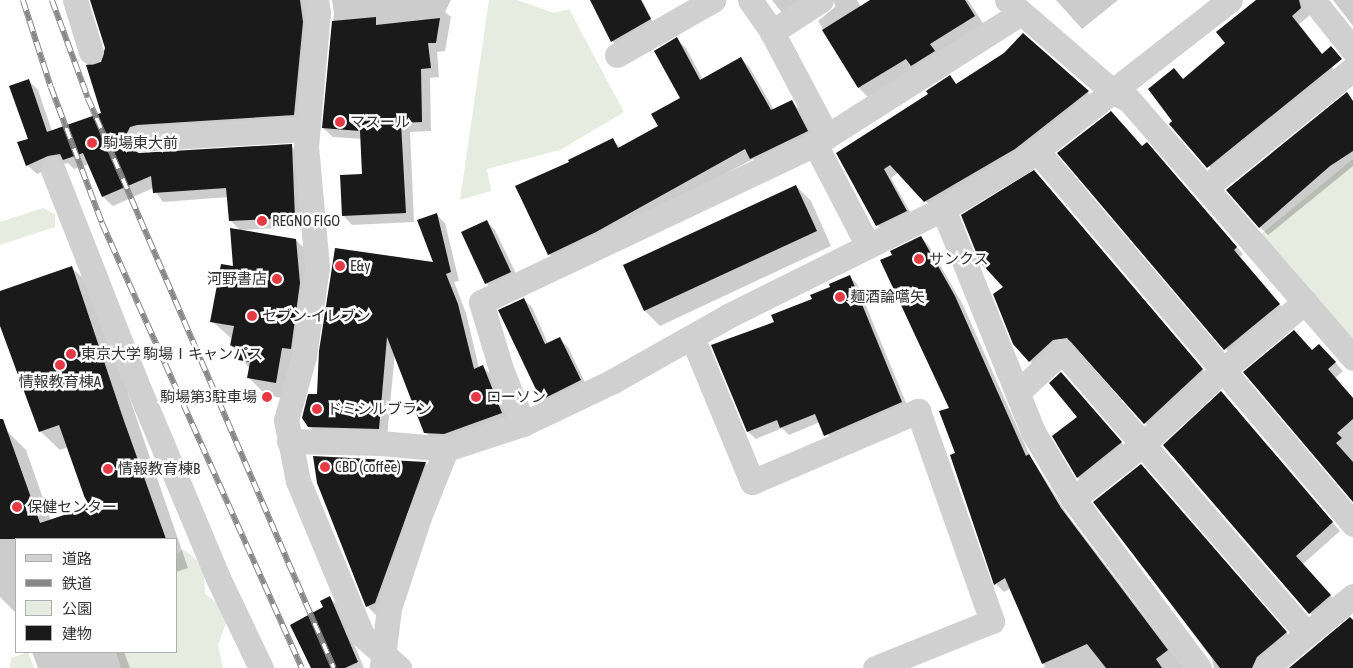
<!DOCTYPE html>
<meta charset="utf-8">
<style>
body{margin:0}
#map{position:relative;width:1353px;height:668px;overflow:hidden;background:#fff;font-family:"Asap Condensed","Noto Sans JP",sans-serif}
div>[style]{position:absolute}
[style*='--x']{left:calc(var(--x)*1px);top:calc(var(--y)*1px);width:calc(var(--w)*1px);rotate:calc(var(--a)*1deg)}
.green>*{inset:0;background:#e6ecdf}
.shadow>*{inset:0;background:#0003}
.building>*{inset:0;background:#1a1a1a}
.minor>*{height:25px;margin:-12.5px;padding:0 12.5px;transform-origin:12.5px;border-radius:12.5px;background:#d0d0d0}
.rail>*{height:5.5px;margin-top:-2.75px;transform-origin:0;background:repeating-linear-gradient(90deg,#fff 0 11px,#888 0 22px);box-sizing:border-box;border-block:1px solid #888}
.dots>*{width:14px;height:14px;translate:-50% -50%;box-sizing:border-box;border:2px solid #fff;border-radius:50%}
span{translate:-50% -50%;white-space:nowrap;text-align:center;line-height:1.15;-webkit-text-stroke:5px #fff;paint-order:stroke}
.poi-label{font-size:15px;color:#333}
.left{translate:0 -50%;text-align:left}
.right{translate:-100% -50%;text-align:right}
.legend{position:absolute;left:15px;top:538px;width:162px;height:115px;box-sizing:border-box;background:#fff;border:1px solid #adadad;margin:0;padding:6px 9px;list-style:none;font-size:15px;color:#333}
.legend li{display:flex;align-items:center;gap:10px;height:25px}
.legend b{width:25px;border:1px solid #adadad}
</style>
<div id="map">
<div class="green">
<i style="clip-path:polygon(489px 0,517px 0,554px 13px,569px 9px,624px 112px,560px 150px,487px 169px,491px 191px,460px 200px)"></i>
<i style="clip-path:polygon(1353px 159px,1353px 343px,1259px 236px)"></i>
<i style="clip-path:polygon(43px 208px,55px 214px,55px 227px,0 245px,0 222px)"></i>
<i style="clip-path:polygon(183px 549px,198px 561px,204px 575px,205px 594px,220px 605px,226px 623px,218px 645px,223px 668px,121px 668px,116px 652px,176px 652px,176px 555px)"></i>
<i style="clip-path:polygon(28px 652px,34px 668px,10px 668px,11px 658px)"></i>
</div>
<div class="shadow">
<i style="clip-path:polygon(91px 0,315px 0,303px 124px,133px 149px,139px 155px,291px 146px,301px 155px,303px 227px,240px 230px,230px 220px,228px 197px,163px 202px,153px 188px,113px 206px,103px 197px,89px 164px,74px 169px,68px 163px,58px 165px,37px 174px,27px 165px,28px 80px,38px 90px,52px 131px,102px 114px,102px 63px,106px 48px)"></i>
<i style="clip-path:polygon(332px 0,451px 0,445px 12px,451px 17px,445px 51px,437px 52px,439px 77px,430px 78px,431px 131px,410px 132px,414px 222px,352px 225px,343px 215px,363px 175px,362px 139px,333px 137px,323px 128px,334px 13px)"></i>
<i style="clip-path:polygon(590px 0,642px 0,660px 37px,627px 56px,612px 41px)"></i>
<i style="clip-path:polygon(772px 0,825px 0,790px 23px)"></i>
<i style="clip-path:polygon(834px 0,857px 0,861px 7px,873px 0,968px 0,986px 28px,871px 100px,859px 88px,818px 21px,835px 7px)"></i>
<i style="clip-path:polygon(1056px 0,1118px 0,1082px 29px)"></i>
<i style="clip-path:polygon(1258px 0,1309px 0,1309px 16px,1299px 24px,1339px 76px,1216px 175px,1174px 121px,1174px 69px,1184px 80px,1227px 43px)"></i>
<i style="clip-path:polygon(1333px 0,1353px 0,1353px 26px)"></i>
<i style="clip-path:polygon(1023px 34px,1096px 100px,933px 209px,898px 172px,891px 178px,914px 219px,885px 233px,877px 225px,837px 153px,930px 94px,950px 77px,957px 84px,1005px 54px)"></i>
<i style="clip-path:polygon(676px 39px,686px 48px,703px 80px,741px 58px,750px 68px,774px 110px,791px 101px,801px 111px,817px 141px,761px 167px,753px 159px,558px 263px,549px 254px,571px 163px,612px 139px,621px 148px,659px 126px,681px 98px)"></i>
<i style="clip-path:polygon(1353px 107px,1353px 166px,1268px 235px,1260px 227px)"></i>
<i style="clip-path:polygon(1143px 147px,1154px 151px,1243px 254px,1240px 257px,1286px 312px,1232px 356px,1059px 153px)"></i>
<i style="clip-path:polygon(1042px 180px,1210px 378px,1153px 431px,1075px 345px,1038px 370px,1014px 343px,1005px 287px)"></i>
<i style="clip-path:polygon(796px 186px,811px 201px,831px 246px,660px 326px,645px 311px,624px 266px)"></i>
<i style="clip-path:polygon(437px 215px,445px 223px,459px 281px,454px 282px,466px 313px,479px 368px,483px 367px,491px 375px,510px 422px,434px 441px,425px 432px,395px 352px,387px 437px,317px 435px,309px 426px,318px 395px,435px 264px)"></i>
<i style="clip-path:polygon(487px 222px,495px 230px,519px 280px,495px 291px,486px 283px)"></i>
<i style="clip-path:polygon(921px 237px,929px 246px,963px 305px,1030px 456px,1069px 517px,1184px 668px,1040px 668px,1045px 667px,1011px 588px,1004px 592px,996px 584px,951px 455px,957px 454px,950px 408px,894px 256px)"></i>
<i style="clip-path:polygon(296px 240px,314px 258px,293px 400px,266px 395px,248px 377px,250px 369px,232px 346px,233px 340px,212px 321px,234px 268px)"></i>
<i style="clip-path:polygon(71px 267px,91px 286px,188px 568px,176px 572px,176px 539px,16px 539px,15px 612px,0 597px,0 433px,7px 431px,26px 450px,51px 521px,89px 507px,68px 447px,60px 450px,40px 431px,0 323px,0 292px)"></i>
<i style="clip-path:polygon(850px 277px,857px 284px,909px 410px,833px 442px,820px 422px,789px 435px,782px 428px,756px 439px,748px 432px,713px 346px,776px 322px)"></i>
<i style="clip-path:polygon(523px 299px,532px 307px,548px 344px,559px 339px,568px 347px,588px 389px,550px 407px,542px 399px)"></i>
<i style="clip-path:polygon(1313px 352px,1328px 354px,1343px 371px,1335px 378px,1353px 398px,1353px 500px,1245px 372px)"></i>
<i style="clip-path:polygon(1068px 381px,1128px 450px,1085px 484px,1078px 477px,1079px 417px)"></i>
<i style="clip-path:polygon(1221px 393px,1340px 531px,1303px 564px,1338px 604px,1317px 621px,1310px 613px)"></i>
<i style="clip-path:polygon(425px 463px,434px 472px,377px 616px,367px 606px)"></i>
<i style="clip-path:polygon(1149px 474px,1294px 641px,1264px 668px,1214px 668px,1212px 659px,1095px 502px)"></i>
<i style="clip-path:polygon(330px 598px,338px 606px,364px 668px,313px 668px,325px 608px)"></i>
<i style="clip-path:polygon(32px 652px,124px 652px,130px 668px,38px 668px)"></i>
</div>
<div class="building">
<i style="clip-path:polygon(90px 0,300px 0,303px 22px,294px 115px,137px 125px,130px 127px,124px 139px,126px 147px,139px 153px,292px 144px,295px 218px,229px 221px,226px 188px,153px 193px,151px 176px,102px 197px,83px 153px,63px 160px,60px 154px,48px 156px,26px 166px,17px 142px,28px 139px,9px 86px,29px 79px,47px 132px,101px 113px,86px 65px,101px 62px,105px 48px)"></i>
<i style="clip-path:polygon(590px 0,641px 0,651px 19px,611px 42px)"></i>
<i style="clip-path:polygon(870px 0,965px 0,975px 16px,930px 44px,935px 51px,911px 66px,906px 59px,858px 88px,822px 30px)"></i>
<i style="clip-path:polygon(1256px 0,1299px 0,1301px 8px,1292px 16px,1322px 54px,1331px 46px,1342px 59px,1207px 168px,1169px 124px,1172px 121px,1148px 89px,1174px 68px,1183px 79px,1225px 43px,1216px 32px)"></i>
<i style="clip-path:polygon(376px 17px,376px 25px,440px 18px,436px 43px,428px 43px,431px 68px,421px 69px,422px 122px,401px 123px,406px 213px,342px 216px,340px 175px,362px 174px,360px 131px,322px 128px,332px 21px)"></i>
<i style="clip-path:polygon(1023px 33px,1089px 91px,1015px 149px,924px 202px,890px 165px,884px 169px,907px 211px,876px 226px,836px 153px,928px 94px,926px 91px,950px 75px,956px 84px,1004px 53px)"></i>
<i style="clip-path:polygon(677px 37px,700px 80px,741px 57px,771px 110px,792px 100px,808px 131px,750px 159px,745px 149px,596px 232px,548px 255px,515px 186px,569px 162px,568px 160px,613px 138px,618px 148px,658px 126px,651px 114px,680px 98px,654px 51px)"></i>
<i style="clip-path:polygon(1347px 92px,1353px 101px,1353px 151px,1330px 166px,1259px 228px,1226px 190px)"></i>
<i style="clip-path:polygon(1111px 111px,1142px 146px,1147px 142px,1237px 247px,1234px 250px,1280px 304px,1224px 350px,1057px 153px)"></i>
<i style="clip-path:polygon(1034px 170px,1203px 369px,1144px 424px,1067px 338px,1053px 340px,1029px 362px,1013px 344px,993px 294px,1003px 287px,980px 262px,961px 215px)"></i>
<i style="clip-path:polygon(796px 185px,817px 231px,644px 311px,623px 265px)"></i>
<i style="clip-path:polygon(437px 213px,451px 272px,446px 274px,458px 304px,474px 369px,483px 365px,502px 413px,444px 434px,424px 433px,387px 337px,379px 429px,308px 427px,302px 418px,308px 394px,317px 394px,319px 351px,335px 248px,433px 262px,417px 220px)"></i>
<i style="clip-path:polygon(487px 220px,511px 272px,485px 284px,461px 232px)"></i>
<i style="clip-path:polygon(230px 228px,296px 239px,300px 283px,291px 349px,282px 348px,276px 383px,247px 378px,250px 362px,238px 360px,241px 348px,230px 346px,234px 326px,210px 322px,221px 264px,233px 266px)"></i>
<i style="clip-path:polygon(921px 236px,955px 296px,1026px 456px,1029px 454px,1061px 508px,1168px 650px,1156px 659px,1162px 668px,1106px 668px,1087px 644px,1042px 664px,1005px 578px,994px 585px,950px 455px,955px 453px,939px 411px,949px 408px,880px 260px,892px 255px,890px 251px)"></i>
<i style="clip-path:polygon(72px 266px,123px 418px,166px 539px,0 539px,0 419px,3px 419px,40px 523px,88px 507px,59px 425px,39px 432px,0 326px,0 291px)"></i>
<i style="clip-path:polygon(850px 275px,902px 402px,824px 436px,815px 414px,780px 428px,777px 420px,747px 432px,711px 345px,774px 322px,771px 315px,812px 299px,810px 295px,830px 287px,829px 284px)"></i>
<i style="clip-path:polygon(524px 298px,545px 344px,560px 337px,581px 380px,541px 400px,498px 310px)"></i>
<i style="clip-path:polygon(1294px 330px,1312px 350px,1319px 344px,1336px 362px,1328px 369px,1353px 398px,1353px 419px,1337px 433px,1342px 438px,1336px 443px,1353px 462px,1353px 502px,1243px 372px)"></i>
<i style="clip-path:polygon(1061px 372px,1122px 442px,1077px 478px,1052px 436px,1077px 417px,1049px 383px)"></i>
<i style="clip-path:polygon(1221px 391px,1333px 522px,1296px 556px,1331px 595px,1309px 614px,1163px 445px)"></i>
<i style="clip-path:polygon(313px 456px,426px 462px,375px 603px,366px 607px,317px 483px)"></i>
<i style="clip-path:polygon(1141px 464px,1287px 632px,1257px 657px,1252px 668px,1220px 668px,1093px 502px)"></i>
<i style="clip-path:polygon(330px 596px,358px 662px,345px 668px,311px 668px,290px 625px,323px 607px,320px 601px)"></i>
<i style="clip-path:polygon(1350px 617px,1353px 620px,1353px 668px,1289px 668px)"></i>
</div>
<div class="minor">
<i style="--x:75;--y:0;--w:54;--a:72.9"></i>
<i style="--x:316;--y:0;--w:12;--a:81"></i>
<i style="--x:318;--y:12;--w:135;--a:95.1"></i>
<i style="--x:306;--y:146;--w:121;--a:84.8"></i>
<i style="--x:317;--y:267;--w:90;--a:98.3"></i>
<i style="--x:304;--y:356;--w:66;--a:105.7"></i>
<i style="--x:286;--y:420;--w:62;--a:78.9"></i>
<i style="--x:298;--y:481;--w:167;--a:67.4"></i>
<i style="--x:362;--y:635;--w:50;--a:41.7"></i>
<i style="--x:750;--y:0;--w:39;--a:55"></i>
<i style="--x:821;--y:0;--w:59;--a:146.9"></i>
<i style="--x:772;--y:32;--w:118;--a:62.1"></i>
<i style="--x:1007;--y:0;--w:139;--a:40.9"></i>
<i style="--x:1112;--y:91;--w:19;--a:28"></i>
<i style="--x:1129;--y:100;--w:342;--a:49"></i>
<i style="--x:1313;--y:0;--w:64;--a:51.3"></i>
<i style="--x:617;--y:55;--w:111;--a:-29.8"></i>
<i style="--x:138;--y:139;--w:169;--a:-3.4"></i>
<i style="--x:815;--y:144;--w:115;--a:62.5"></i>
<i style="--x:1037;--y:151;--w:489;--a:49.7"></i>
<i style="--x:53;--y:170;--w:222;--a:68.6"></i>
<i style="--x:134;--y:377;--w:218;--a:67.3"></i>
<i style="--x:218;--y:578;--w:100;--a:64.5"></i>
<i style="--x:1206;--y:187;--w:189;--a:-38.8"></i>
<i style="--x:943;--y:209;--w:240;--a:68"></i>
<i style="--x:1033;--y:432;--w:78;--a:59.2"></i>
<i style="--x:1073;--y:499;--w:211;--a:53.3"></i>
<i style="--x:692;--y:337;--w:157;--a:67.5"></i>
<i style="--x:752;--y:482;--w:181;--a:-23.2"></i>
<i style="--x:918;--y:411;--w:223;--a:70.6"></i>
<i style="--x:992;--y:621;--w:126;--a:158.1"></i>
<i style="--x:1018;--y:392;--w:60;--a:-43"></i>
<i style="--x:1062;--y:351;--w:374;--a:49.1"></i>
<i style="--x:523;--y:424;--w:59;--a:-111.8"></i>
<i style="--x:501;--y:369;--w:70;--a:-106.6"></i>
<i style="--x:481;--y:302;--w:369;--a:-25.3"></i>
<i style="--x:815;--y:144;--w:244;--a:-32.5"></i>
<i style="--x:289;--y:441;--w:92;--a:1.2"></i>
<i style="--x:381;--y:443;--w:65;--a:5.3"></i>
<i style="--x:446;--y:449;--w:81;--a:-18"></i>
<i style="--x:523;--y:424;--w:100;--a:-25.5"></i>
<i style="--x:613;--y:381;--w:134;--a:-29.4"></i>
<i style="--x:730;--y:315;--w:238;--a:-26.5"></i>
<i style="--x:943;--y:209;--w:93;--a:-31"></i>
<i style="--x:1023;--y:161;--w:262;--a:-37.9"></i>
<i style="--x:1073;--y:499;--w:89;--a:-38.2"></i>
<i style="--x:1143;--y:444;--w:109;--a:-42.8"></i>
<i style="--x:1223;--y:370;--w:107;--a:-39.7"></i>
<i style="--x:382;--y:666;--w:58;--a:-83.1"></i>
<i style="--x:389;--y:608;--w:96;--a:-71.8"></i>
<i style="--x:419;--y:517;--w:73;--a:-68.3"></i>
<i style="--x:1266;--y:668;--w:113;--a:-39.6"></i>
</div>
<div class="rail">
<i style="--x:23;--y:0;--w:91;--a:72.2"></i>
<i style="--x:51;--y:87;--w:145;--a:69.4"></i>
<i style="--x:102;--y:223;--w:488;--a:65.8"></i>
<i style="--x:52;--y:0;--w:104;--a:69.8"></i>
<i style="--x:88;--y:98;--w:621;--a:66.66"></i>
</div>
<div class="dots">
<i style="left:340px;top:122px;background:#e63946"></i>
<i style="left:92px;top:143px;background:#e63946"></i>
<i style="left:262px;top:221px;background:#e63946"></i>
<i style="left:919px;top:259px;background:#e63946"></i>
<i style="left:340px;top:266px;background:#e63946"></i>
<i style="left:277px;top:279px;background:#e63946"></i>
<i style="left:840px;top:297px;background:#e63946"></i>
<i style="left:252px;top:316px;background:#e63946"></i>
<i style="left:71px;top:354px;background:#e63946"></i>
<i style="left:60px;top:365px;background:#e63946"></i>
<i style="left:267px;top:397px;background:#e63946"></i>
<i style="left:476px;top:397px;background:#e63946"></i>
<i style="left:317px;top:409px;background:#e63946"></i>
<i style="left:325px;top:467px;background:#e63946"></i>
<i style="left:108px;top:469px;background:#e63946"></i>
<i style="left:17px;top:507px;background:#e63946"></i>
</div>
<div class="poi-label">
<span class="left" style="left:350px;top:122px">マスール</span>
<span class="left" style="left:103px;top:143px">駒場東大前</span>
<span class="left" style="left:272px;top:221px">REGNO FIGO</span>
<span class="left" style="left:929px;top:259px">サンクス</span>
<span class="left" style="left:350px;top:266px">E&amp;y</span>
<span class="right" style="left:267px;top:279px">河野書店</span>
<span class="left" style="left:850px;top:297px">麺酒論嚆矢</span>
<span class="left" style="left:262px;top:316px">セブン-イレブン</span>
<span class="left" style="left:81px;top:354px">東京大学 駒場Ⅰキャンパス</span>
<span style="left:60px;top:382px">情報教育棟A</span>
<span class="right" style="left:257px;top:397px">駒場第3駐車場</span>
<span class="left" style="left:486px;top:397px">ローソン</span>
<span class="left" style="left:327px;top:409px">ドミシルブラン</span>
<span class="left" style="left:335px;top:467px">CBD (coffee)</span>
<span class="left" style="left:118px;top:469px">情報教育棟B</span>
<span class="left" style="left:27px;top:507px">保健センター</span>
</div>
<ul class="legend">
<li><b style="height:6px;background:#d0d0d0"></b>道路</li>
<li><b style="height:6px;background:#888"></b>鉄道</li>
<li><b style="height:14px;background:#e6ecdf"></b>公園</li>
<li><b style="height:14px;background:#1a1a1a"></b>建物</li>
</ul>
</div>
